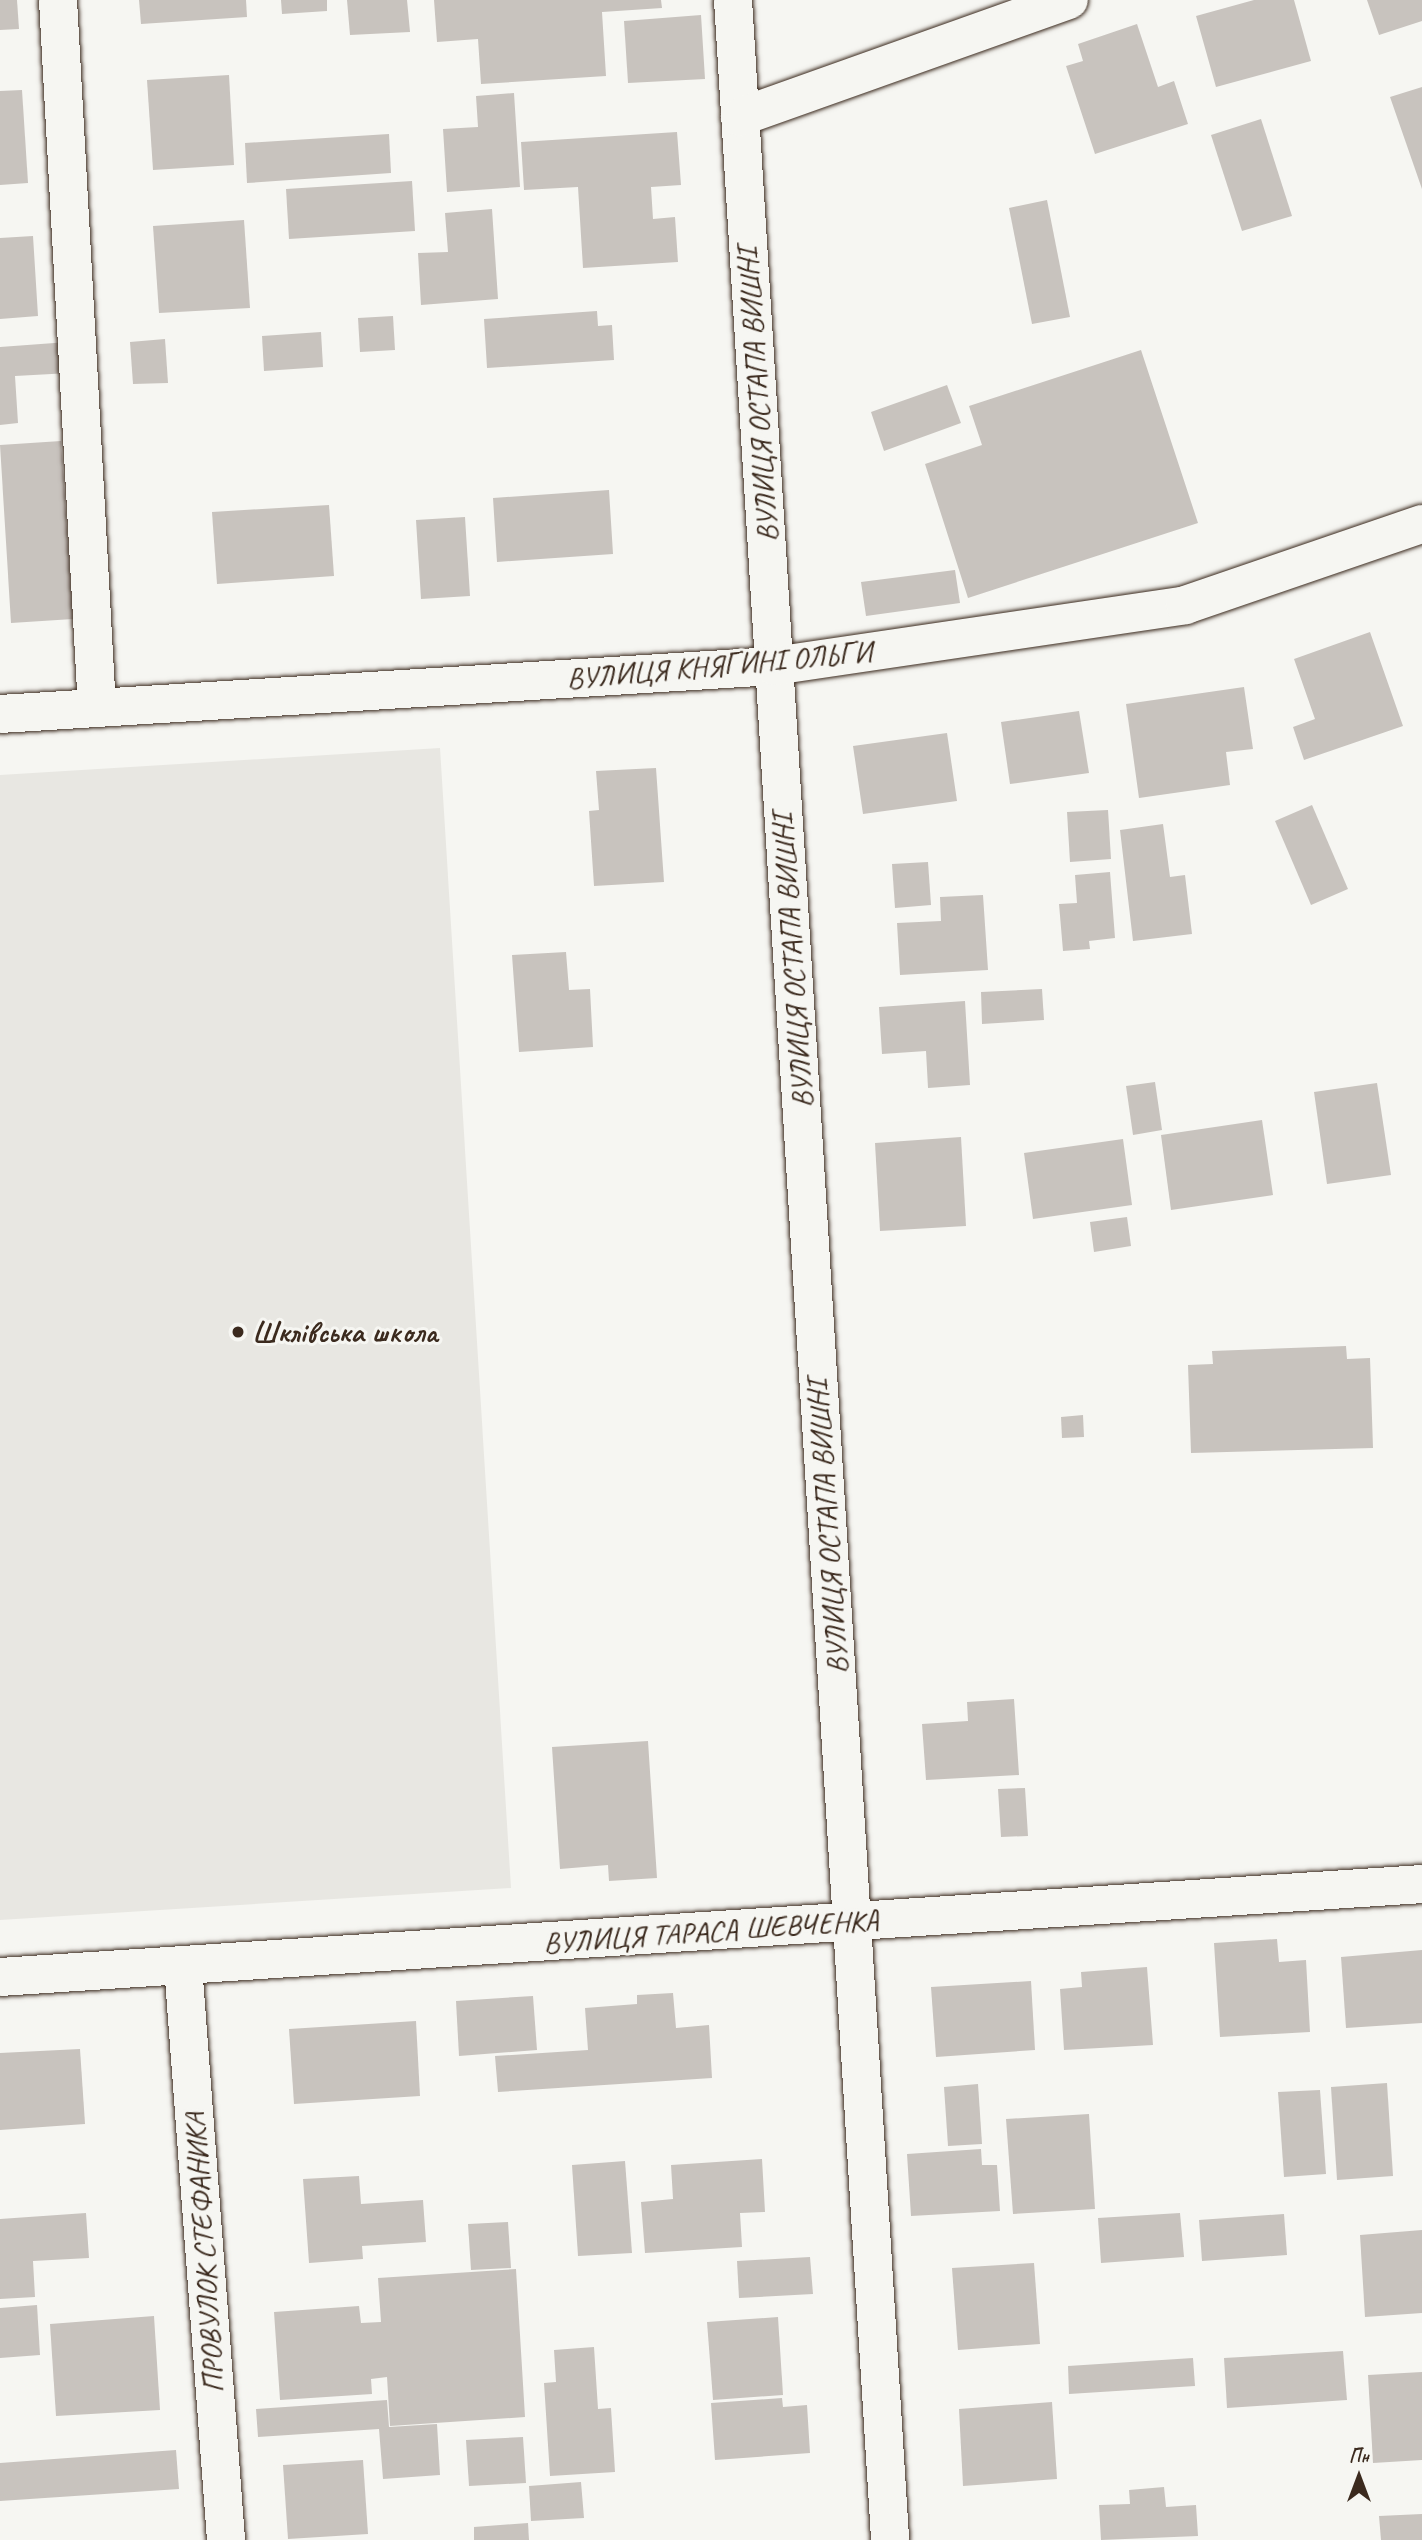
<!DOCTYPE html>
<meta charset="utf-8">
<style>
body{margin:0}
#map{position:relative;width:1422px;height:2540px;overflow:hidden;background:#f6f6f2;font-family:Caveat,sans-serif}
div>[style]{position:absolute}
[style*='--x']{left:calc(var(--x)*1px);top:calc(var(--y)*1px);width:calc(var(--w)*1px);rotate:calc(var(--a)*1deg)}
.built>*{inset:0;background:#e8e7e2}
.building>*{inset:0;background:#c8c3be}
.roads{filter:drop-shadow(0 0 2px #3b2a1e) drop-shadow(0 0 2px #3b2a1e)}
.street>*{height:38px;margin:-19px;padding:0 19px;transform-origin:19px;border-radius:19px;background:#f6f6f2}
.dots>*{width:19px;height:19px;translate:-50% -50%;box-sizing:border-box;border:4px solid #f6f6f2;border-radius:50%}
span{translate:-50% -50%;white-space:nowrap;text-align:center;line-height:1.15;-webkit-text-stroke:6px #f6f6f2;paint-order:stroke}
.street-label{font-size:30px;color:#3b2a1e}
.poi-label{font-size:30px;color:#3b2a1e;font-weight:700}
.left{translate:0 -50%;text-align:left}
.north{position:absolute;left:1324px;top:2442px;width:70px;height:70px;-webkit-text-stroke:5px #f6f6f2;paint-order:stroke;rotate:0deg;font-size:19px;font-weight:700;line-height:28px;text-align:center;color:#3b2a1e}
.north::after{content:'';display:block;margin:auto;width:24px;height:32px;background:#3b2a1e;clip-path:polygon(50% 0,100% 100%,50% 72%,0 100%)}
</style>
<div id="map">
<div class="built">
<i style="clip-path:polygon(440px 748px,511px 1888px,0 1920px,0 775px)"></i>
</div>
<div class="building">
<i style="clip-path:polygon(0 0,17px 0,19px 29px,0 30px)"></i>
<i style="clip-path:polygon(139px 0,246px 0,247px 17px,141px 24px)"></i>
<i style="clip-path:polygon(281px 0,327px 0,327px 11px,282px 14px)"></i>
<i style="clip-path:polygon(347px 0,407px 0,410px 32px,350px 35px)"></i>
<i style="clip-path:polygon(434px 0,661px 0,662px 8px,602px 12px,606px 76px,481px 84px,478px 39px,437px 42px)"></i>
<i style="clip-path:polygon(1254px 0,1294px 0,1311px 61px,1216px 87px,1196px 16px)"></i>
<i style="clip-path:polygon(1367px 0,1422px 0,1422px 21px,1379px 35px)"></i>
<i style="clip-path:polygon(701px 15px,705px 79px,628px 83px,624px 21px)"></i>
<i style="clip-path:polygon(1137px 24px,1158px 87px,1174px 81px,1188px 124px,1095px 154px,1066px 66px,1083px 61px,1078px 44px)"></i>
<i style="clip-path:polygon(229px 75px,234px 165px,153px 170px,147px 80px)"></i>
<i style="clip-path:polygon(1422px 87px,1422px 189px,1390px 97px)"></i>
<i style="clip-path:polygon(22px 90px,28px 183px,0 185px,0 91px)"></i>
<i style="clip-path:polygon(514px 93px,520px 187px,447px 192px,443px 129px,478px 127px,476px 96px)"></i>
<i style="clip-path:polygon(1261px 119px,1292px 216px,1242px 231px,1211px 135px)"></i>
<i style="clip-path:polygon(677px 132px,681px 185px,651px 187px,653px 219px,675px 217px,678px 262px,583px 268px,578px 187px,524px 190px,521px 142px)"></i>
<i style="clip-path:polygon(389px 134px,391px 173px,247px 183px,245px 143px)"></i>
<i style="clip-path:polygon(412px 181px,415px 231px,289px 239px,286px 189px)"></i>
<i style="clip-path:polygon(1047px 200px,1070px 317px,1032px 324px,1009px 208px)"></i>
<i style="clip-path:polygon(492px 209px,498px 299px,421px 305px,418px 253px,448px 252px,445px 213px)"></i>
<i style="clip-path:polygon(244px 220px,250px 308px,159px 313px,153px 226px)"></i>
<i style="clip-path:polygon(33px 236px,38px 316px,0 319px,0 238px)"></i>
<i style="clip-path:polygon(597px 311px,598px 326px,612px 325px,614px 360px,487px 368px,484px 319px)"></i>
<i style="clip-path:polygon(393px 316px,395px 350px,360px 352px,358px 318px)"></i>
<i style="clip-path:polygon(321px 332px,323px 367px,264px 371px,262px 336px)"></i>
<i style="clip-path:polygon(165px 339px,168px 383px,133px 384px,130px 342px)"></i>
<i style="clip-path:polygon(68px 342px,70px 373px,15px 376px,18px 423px,0 425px,0 347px)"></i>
<i style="clip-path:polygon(1141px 350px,1198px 523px,968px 598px,925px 464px,982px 445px,969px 406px)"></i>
<i style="clip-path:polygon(947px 385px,961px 423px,884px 451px,871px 412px)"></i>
<i style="clip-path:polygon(61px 441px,73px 619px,11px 623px,0 445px)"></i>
<i style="clip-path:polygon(609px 490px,613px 554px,497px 562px,493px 498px)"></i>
<i style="clip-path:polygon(329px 505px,334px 576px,217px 584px,212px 512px)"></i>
<i style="clip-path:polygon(465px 517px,470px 596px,421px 599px,416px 520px)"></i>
<i style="clip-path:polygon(955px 570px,960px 603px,866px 616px,861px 582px)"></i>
<i style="clip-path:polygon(1370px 632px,1403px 726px,1304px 760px,1293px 727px,1315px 719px,1294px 659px)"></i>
<i style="clip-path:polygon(1244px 687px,1253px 749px,1226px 752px,1230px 785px,1139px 798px,1126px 704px)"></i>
<i style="clip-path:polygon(1079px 711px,1089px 773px,1010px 784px,1001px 722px)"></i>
<i style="clip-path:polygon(947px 733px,957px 801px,863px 814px,853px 746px)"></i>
<i style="clip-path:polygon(656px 768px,664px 882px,594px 886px,589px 811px,599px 810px,596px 771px)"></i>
<i style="clip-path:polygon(1312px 805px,1348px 889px,1311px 905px,1275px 821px)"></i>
<i style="clip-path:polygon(1108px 810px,1111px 859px,1070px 862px,1067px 812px)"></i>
<i style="clip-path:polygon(1163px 824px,1170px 877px,1185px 875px,1192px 934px,1133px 941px,1120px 830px)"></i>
<i style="clip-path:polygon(928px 862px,931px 905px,895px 908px,892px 864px)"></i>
<i style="clip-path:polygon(1110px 872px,1115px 938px,1089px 941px,1090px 949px,1063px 951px,1059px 904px,1077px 903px,1075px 875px)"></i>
<i style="clip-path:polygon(983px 895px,988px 970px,900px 975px,897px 923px,941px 921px,940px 897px)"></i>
<i style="clip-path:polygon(566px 952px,569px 990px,590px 989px,593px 1047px,519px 1052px,512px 955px)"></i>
<i style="clip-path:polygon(1042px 989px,1044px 1020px,982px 1024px,981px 992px)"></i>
<i style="clip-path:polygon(965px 1001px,970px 1085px,928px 1088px,926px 1051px,882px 1054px,879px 1007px)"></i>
<i style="clip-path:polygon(1155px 1082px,1162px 1130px,1133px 1135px,1126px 1086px)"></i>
<i style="clip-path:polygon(1377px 1083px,1391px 1175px,1327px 1184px,1314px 1092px)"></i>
<i style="clip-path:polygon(1262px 1120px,1273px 1195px,1171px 1210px,1161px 1135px)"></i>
<i style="clip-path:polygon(961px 1137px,966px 1226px,880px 1231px,875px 1143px)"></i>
<i style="clip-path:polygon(1123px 1139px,1132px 1205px,1033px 1219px,1024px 1153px)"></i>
<i style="clip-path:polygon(1127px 1217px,1131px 1246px,1094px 1252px,1090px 1222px)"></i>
<i style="clip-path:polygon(1346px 1346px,1347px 1359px,1370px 1358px,1373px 1448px,1191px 1453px,1188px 1365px,1213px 1364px,1212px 1351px)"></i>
<i style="clip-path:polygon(1083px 1415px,1084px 1437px,1062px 1438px,1061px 1417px)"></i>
<i style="clip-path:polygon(1014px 1699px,1019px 1775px,926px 1780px,922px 1724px,968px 1721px,967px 1702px)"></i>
<i style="clip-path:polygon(648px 1741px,657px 1878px,609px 1881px,608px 1865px,560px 1869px,552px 1747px)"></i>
<i style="clip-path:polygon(1025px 1788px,1028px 1836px,1001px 1837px,998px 1789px)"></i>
<i style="clip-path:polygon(1277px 1939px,1279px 1962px,1306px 1960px,1310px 2032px,1220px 2037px,1214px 1943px)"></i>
<i style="clip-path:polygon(1422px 1950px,1422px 2023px,1346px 2028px,1341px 1957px)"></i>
<i style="clip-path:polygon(1147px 1967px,1153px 2045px,1064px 2050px,1060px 1989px,1082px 1987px,1081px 1972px)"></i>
<i style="clip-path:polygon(1031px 1981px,1035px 2050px,936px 2057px,931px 1987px)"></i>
<i style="clip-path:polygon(673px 1993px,676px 2028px,709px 2025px,712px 2078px,498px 2092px,495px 2056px,588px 2050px,585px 2008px,637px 2004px,637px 1995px)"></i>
<i style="clip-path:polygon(533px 1996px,537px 2050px,459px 2056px,456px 2001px)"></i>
<i style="clip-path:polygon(416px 2021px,420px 2096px,294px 2104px,289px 2029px)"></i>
<i style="clip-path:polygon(80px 2049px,85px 2124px,0 2130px,0 2053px)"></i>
<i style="clip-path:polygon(1387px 2083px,1393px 2176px,1337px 2180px,1331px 2087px)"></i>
<i style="clip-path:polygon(978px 2084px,982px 2144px,948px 2146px,944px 2087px)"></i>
<i style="clip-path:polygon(1320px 2090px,1326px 2174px,1284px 2177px,1278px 2092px)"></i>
<i style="clip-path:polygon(1089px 2114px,1095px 2209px,1013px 2214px,1006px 2119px)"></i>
<i style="clip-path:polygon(981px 2149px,982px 2165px,997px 2165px,1000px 2211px,911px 2216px,907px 2154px)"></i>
<i style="clip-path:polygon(762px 2159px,765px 2212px,740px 2213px,742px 2247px,645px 2253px,641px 2202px,673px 2199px,671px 2165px)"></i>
<i style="clip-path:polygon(625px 2161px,632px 2253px,578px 2256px,572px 2165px)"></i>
<i style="clip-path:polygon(359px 2176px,361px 2204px,423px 2200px,426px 2242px,362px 2246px,363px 2259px,309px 2263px,303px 2179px)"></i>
<i style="clip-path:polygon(86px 2213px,89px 2258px,33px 2261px,35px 2297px,0 2299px,0 2219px)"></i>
<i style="clip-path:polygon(1180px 2213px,1184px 2257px,1101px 2263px,1098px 2218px)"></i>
<i style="clip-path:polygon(1284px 2214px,1287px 2255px,1202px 2261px,1199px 2220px)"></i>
<i style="clip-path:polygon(508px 2222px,511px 2268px,471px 2270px,468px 2224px)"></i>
<i style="clip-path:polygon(1422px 2230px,1422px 2313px,1365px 2317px,1360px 2235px)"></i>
<i style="clip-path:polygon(810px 2257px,813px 2294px,739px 2298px,737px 2261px)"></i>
<i style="clip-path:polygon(1034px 2263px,1040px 2344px,958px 2350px,952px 2268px)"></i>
<i style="clip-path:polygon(516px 2269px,525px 2417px,390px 2426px,387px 2377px,371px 2379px,372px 2394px,280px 2400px,274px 2312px,359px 2306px,361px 2323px,381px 2322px,378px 2278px)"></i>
<i style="clip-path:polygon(37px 2305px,40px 2355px,0 2358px,0 2308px)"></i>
<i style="clip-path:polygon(154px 2316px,160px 2410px,56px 2416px,50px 2324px)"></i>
<i style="clip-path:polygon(778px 2317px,783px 2395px,713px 2400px,707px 2322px)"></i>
<i style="clip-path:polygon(594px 2347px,598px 2409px,611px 2408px,615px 2472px,550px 2476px,544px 2383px,556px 2382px,554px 2350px)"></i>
<i style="clip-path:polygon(1343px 2351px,1347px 2400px,1227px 2408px,1224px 2358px)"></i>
<i style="clip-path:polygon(1193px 2358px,1195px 2386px,1069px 2394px,1068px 2366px)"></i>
<i style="clip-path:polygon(1422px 2372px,1422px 2460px,1373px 2463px,1368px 2375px)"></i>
<i style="clip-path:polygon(782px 2398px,783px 2407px,807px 2405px,810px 2453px,715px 2460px,711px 2403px)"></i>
<i style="clip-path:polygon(387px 2400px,389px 2427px,437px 2424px,440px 2475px,383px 2479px,379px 2429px,258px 2437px,256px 2409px)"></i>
<i style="clip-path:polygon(1052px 2402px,1057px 2479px,963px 2486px,959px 2409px)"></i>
<i style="clip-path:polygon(523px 2437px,526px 2483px,469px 2486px,466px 2440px)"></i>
<i style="clip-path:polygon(176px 2450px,179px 2489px,0 2501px,0 2463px)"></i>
<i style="clip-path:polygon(363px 2460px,368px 2534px,288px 2539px,283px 2465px)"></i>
<i style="clip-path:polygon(581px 2482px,584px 2518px,531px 2521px,529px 2486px)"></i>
<i style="clip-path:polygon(1164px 2487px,1166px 2507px,1196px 2505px,1198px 2536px,1101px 2540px,1099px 2505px,1130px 2504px,1129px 2490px)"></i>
<i style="clip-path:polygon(1422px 2514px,1422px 2540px,1381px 2540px,1379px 2516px)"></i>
<i style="clip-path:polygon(528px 2523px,529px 2540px,474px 2540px,474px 2527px)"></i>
</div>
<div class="roads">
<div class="street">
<i style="--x:58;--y:0;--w:709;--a:86.85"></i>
<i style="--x:733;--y:0;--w:2545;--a:86.46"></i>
<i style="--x:740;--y:117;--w:349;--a:-19.6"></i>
<i style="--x:0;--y:714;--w:775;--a:-3.55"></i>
<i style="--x:774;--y:666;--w:416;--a:-8.4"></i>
<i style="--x:1185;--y:605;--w:250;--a:-18.9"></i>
<i style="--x:183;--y:1965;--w:577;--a:85.72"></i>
<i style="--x:0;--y:1977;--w:1425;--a:-3.74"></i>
</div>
</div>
<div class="dots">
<i style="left:238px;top:1332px;background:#3b2a1e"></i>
</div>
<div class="street-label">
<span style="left:757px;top:395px;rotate:-94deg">ВУЛИЦЯ ОСТАПА ВИШНІ</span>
<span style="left:719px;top:665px;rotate:-5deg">ВУЛИЦЯ КНЯГИНІ ОЛЬГИ</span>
<span style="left:792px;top:961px;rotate:-94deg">ВУЛИЦЯ ОСТАПА ВИШНІ</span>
<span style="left:827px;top:1527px;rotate:-94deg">ВУЛИЦЯ ОСТАПА ВИШНІ</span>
<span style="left:711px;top:1931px;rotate:-4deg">ВУЛИЦЯ ТАРАСА ШЕВЧЕНКА</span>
<span style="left:204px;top:2253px;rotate:-94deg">ПРОВУЛОК СТЕФАНИКА</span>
</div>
<div class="poi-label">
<span class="left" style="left:252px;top:1332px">Шклівська школа</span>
</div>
<div class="north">Пн</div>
</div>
